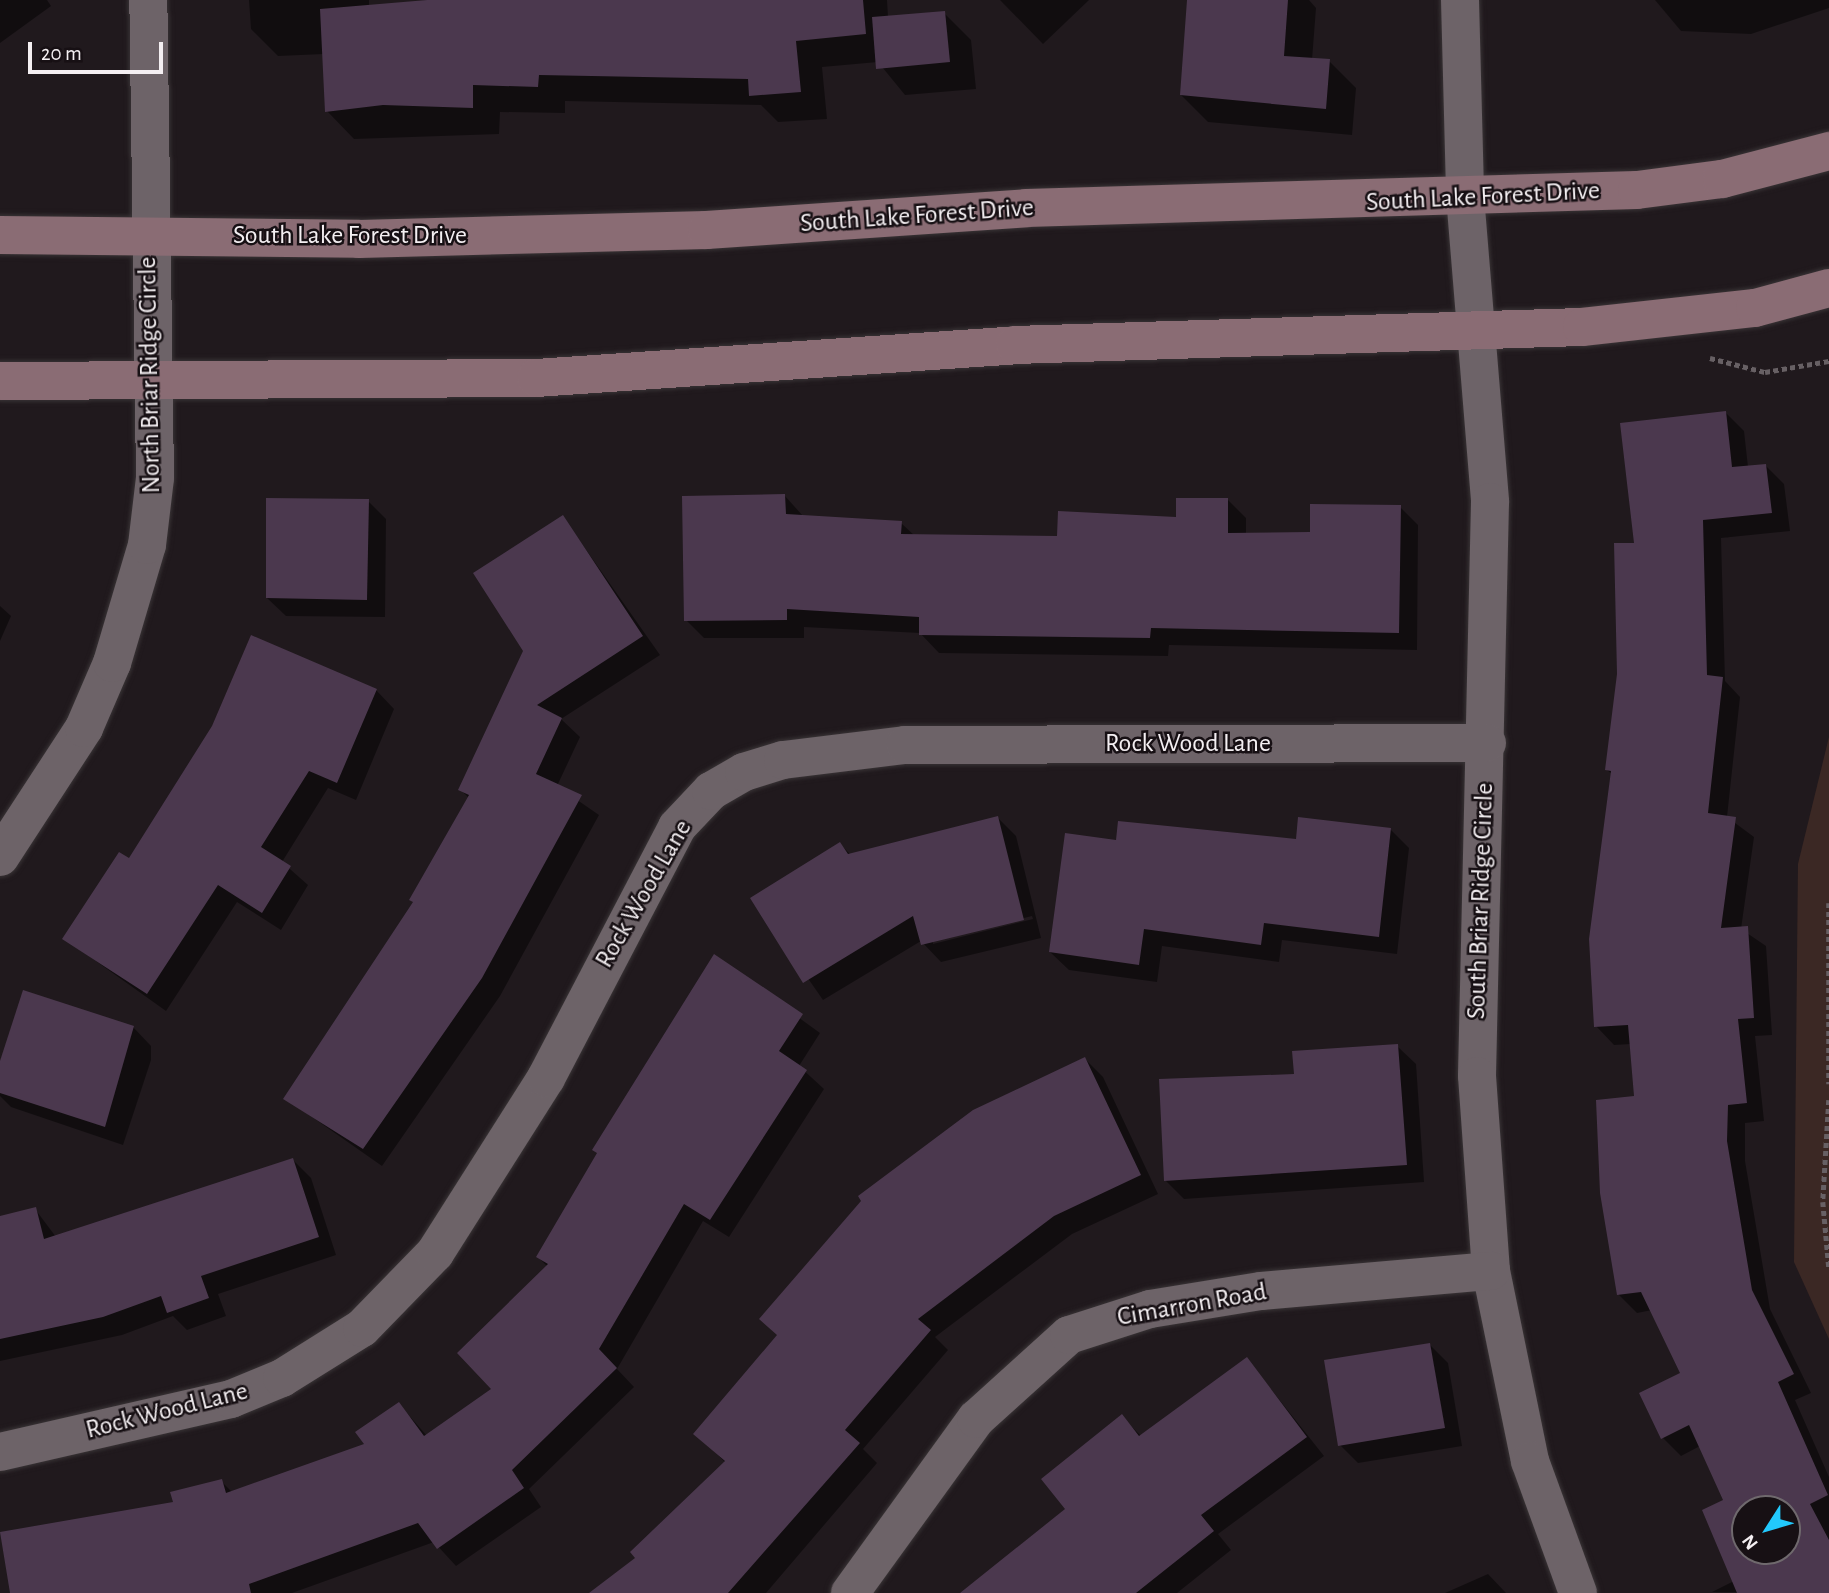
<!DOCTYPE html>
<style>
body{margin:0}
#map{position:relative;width:1829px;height:1593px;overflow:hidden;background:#20191d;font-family:"Alegreya Sans",sans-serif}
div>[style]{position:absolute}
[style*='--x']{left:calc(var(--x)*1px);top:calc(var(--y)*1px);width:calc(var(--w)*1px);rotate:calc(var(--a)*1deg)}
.green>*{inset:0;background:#3b2824}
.shadow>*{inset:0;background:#0007}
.building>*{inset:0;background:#4b384e}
.path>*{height:4.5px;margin-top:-2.25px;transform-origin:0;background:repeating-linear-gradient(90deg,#676064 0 5px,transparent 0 8.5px)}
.roads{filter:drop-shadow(0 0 2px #393436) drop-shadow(0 0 2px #393436)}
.minor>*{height:38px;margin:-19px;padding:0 19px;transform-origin:19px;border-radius:19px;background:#6d6368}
.secondary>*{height:38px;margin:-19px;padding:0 19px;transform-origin:19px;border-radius:19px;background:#8a6c74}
span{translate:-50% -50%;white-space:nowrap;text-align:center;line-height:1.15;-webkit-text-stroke:5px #171014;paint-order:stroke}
.street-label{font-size:26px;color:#f4eff2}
.north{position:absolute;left:1731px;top:1495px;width:70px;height:70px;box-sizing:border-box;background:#171014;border:2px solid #6f696d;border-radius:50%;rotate:233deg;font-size:19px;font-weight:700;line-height:28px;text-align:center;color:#f4eff2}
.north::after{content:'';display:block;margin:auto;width:24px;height:32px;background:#22c9fd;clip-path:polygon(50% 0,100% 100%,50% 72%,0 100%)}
.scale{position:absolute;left:28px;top:42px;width:135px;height:32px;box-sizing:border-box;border:4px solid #f4eff2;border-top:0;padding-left:9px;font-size:21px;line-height:24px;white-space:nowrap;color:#f4eff2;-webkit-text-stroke:5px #171014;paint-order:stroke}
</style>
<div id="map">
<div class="green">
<i style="clip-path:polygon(1829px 737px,1829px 1339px,1794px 1262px,1798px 864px)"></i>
</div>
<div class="shadow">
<i style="clip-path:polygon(0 0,47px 0,51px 6px,0 43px)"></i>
<i style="clip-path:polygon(249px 0,369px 0,369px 9px,429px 0,887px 0,888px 17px,944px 13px,971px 40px,976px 89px,905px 95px,878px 62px,822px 67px,827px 119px,778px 122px,761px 105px,565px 101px,565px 113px,500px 112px,499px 134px,354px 139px,327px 111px,324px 54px,278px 56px,251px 29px)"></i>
<i style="clip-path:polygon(1000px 0,1089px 0,1043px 44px)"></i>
<i style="clip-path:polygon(1189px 0,1309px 0,1316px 8px,1312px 60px,1329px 61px,1356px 88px,1352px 135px,1208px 122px,1181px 95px)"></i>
<i style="clip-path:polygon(1655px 0,1829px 0,1829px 8px,1751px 34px,1681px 31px)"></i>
<i style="clip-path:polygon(evenodd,1726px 413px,1744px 431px,1748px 467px,1766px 466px,1784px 484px,1790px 531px,1721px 538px,1725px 681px,1740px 697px,1727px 817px,1754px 837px,1741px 929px,1766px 946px,1772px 1035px,1755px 1036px,1764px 1121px,1745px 1123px,1745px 1161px,1770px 1309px,1811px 1393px,1795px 1400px,1829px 1477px,1829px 1593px,1712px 1592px,1734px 1581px,1725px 1501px,1700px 1446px,1681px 1456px,1663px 1438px,1682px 1374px,1652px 1310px,1637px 1313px,1619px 1295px,1636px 1098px,1631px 1044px,1614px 1045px,1596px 1026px,1613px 775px,1607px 770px,1636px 545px,1726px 413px,1745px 1509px,1787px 1509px,1787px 1551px,1745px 1551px,1745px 1509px)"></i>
<i style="clip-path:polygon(785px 496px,803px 516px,901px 523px,915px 536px,1059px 538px,1178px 519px,1228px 500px,1246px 518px,1246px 535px,1312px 534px,1400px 507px,1418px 525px,1417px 650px,1169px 645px,1168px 656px,939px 653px,920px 633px,804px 627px,804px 638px,704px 638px,686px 620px)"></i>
<i style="clip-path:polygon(368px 501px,386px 519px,385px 617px,286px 616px,267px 598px)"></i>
<i style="clip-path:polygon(563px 517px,660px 655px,561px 719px,580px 737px,557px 786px,599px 815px,500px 996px,382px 1166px,285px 1098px,415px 903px,469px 798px,460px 789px,525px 651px)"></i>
<i style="clip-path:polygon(0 606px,11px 616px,0 641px)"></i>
<i style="clip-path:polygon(376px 690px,394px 709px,356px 800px,328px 788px,282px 862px,308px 885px,281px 930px,237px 902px,166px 1011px,65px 939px,129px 860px)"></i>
<i style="clip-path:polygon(evenodd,998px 818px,1016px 836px,1041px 938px,941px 962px,921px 941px,823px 1000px,752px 898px,840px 844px,851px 855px,998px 818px,1032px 916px,1033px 919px,933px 944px,933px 940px,1032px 916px)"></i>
<i style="clip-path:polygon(1391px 830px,1409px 848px,1397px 954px,1282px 940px,1279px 962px,1162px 946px,1157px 982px,1069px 970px,1050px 952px,1117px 842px,1297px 841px)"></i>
<i style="clip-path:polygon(715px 957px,820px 1033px,799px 1066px,824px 1089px,729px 1237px,703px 1221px,617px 1369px,634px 1387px,529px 1489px,541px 1507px,456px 1566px,434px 1542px,292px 1593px,12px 1593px,221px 1481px,233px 1493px,366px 1445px,399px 1404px,427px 1436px,493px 1389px,548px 1267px,538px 1257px)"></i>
<i style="clip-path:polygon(133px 1027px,151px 1046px,151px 1060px,123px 1145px,11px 1107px,0 1096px,0 1066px)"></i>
<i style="clip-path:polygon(1397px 1046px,1416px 1064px,1424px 1182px,1184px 1199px,1165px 1180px,1296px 1075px)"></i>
<i style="clip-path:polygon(1085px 1059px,1103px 1077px,1158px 1194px,1072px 1234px,935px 1337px,948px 1350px,863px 1449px,877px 1463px,766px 1593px,592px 1593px,638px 1558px,726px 1463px,696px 1434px)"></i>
<i style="clip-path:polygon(293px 1160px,311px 1178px,336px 1255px,218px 1294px,226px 1316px,187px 1330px,173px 1316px,122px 1335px,0 1361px,0 1218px,35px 1209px,56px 1237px)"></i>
<i style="clip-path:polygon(1429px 1344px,1448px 1363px,1462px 1446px,1358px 1463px,1340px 1445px)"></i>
<i style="clip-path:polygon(1247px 1359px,1324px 1456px,1218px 1534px,1231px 1550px,1177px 1593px,976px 1593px,1067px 1510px,1122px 1417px,1142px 1437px)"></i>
<i style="clip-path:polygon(1488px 1574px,1506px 1593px,1445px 1593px)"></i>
</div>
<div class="building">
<i style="clip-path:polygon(427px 0,863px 0,866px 34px,796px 41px,801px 92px,749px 96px,748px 79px,539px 75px,538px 87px,473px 85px,473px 108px,383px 105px,325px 112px,320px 9px)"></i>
<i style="clip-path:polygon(1187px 0,1288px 0,1284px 56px,1330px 59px,1326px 109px,1180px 95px)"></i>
<i style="clip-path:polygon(945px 11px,950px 62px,876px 69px,872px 17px)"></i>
<i style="clip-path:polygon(evenodd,1726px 411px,1732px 467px,1766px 464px,1772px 513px,1703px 520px,1707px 675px,1723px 677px,1708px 813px,1736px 817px,1721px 928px,1748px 926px,1754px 1018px,1738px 1019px,1747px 1103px,1728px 1105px,1727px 1141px,1752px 1290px,1794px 1374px,1778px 1382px,1828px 1495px,1810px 1504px,1829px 1540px,1829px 1593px,1737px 1593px,1702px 1510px,1723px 1500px,1689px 1425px,1661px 1439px,1639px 1393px,1680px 1373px,1641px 1292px,1617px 1295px,1600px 1193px,1596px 1100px,1634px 1096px,1628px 1025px,1594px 1027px,1589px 939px,1611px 771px,1605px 770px,1617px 674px,1614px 543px,1634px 543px,1620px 423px,1726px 411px,1745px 1509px,1787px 1509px,1787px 1551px,1745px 1551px,1745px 1509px)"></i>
<i style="clip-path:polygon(785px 494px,786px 514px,902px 521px,901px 534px,1057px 536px,1058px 511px,1176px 517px,1176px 498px,1228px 498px,1228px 533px,1310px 532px,1310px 504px,1401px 505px,1399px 633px,1151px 628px,1150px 638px,919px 635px,919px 617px,787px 609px,787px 620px,684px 621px,682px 496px)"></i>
<i style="clip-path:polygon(266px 498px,369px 499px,367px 600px,266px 598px)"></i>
<i style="clip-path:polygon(563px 515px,643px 636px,537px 705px,562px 718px,536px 774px,582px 795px,482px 978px,363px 1149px,283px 1099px,413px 902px,409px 900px,469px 795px,458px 790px,523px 651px,473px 573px)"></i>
<i style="clip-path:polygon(251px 635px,377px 689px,337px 783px,309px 771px,261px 847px,291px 866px,262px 913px,218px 885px,147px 994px,62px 939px,119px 852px,129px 858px,212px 726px)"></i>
<i style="clip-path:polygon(998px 816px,1024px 920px,921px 945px,913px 916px,803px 983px,750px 898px,840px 842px,848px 854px)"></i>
<i style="clip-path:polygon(1298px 817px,1391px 828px,1379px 937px,1264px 923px,1261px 945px,1144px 929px,1139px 965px,1049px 952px,1065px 833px,1116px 840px,1118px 821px,1296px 839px)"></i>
<i style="clip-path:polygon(714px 954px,803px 1014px,779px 1051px,807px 1070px,710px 1220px,684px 1204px,599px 1349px,617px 1368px,512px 1470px,524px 1488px,437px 1549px,418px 1523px,249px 1584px,251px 1593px,10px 1593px,0 1532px,173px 1502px,170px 1492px,222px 1479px,226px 1493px,364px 1444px,355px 1432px,399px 1402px,424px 1436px,491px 1389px,457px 1353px,548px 1264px,536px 1257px,597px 1153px,592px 1150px)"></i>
<i style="clip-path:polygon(23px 990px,134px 1026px,105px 1127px,0 1093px,0 1061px)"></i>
<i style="clip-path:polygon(1398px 1044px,1407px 1165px,1164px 1181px,1159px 1079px,1294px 1074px,1292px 1051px)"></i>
<i style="clip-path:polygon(1085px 1057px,1141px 1175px,1054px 1216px,918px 1319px,931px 1330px,845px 1430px,860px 1443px,728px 1593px,589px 1593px,635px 1558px,630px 1552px,725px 1461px,693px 1434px,777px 1335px,759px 1319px,861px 1201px,858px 1196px,973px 1110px)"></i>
<i style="clip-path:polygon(293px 1158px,319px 1237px,201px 1276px,209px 1298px,167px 1313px,161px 1296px,103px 1317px,0 1339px,0 1216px,36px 1207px,44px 1239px)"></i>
<i style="clip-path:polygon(1430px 1343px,1445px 1428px,1338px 1446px,1324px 1360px)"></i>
<i style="clip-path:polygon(1247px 1357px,1307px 1437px,1201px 1515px,1214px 1531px,1136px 1593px,960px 1593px,1065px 1509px,1041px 1479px,1122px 1414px,1139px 1436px)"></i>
</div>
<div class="path">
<i style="--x:1710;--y:358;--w:57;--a:14.3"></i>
<i style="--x:1765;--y:372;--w:65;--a:-9.8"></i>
<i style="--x:1829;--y:903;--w:181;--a:90"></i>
<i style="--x:1829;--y:1100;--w:102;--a:93.4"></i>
<i style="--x:1823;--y:1202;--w:66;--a:84.8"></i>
</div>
<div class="roads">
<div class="minor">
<i style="--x:1460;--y:0;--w:196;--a:88.5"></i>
<i style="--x:1465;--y:196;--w:307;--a:85.3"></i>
<i style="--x:1490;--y:502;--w:574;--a:91.3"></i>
<i style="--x:1477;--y:1076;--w:196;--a:85.9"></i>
<i style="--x:1491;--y:1271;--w:194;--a:78.4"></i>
<i style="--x:1530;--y:1461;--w:140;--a:70"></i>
<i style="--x:0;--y:857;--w:154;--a:-56.9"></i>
<i style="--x:84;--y:728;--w:71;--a:-66.7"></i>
<i style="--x:112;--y:663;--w:123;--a:-73.5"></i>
<i style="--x:147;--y:545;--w:67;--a:-83.2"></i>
<i style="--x:155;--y:478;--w:478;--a:-90.8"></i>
<i style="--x:0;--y:1452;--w:237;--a:-12.9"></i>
<i style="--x:231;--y:1399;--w:55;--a:-22.4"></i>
<i style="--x:282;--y:1378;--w:94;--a:-32"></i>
<i style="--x:362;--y:1328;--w:105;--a:-45.8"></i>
<i style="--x:435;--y:1253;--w:207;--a:-57.6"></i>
<i style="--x:546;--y:1078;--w:283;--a:-62.4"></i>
<i style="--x:677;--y:827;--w:50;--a:-46.6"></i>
<i style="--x:711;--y:791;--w:38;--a:-30"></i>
<i style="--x:744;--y:772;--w:41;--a:-17.1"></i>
<i style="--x:783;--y:760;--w:123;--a:-7"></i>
<i style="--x:905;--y:745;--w:582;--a:-0.2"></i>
<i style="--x:850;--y:1593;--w:215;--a:-54.1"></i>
<i style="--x:976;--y:1419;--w:125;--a:-42.1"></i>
<i style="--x:1069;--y:1335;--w:85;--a:-17.8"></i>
<i style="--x:1150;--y:1309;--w:112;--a:-9.2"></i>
<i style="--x:1261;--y:1291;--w:231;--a:-5"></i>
</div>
<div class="secondary">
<i style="--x:0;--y:235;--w:359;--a:0.6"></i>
<i style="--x:359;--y:239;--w:348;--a:-1.5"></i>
<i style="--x:707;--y:230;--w:320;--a:-3.9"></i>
<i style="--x:1026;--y:208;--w:611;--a:-1.69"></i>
<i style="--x:1637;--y:190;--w:86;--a:-7.4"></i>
<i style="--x:1722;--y:179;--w:111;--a:-14.7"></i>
<i style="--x:0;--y:381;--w:536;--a:-0.32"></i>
<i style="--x:536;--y:378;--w:480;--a:-3.9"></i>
<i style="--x:1015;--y:345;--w:567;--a:-1.82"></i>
<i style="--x:1582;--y:327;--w:174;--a:-6.3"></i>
<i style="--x:1755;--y:308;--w:77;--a:-15.1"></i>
</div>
</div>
<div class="street-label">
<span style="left:1483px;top:197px;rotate:-3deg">South Lake Forest Drive</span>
<span style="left:917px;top:216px;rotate:-4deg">South Lake Forest Drive</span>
<span style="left:350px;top:236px">South Lake Forest Drive</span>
<span style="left:150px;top:375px;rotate:-91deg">North Briar Ridge Circle</span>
<span style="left:1188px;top:744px">Rock Wood Lane</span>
<span style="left:644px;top:894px;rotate:-60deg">Rock Wood Lane</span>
<span style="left:1481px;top:901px;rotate:-88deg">South Briar Ridge Circle</span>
<span style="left:1192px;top:1305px;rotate:-10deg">Cimarron Road</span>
<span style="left:167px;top:1411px;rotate:-14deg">Rock Wood Lane</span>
</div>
<div class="north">N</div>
<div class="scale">20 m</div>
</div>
